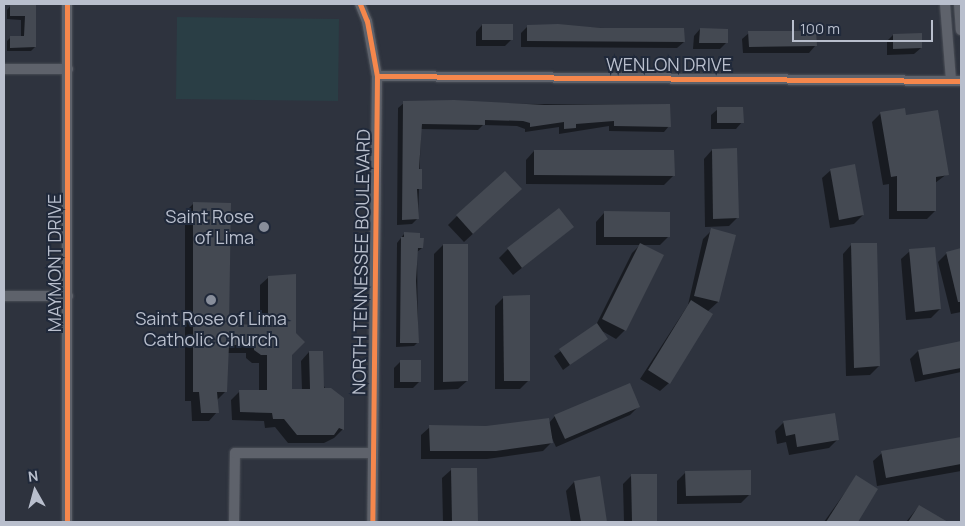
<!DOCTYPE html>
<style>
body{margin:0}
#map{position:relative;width:965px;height:526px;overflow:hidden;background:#2e333e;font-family:Manrope,sans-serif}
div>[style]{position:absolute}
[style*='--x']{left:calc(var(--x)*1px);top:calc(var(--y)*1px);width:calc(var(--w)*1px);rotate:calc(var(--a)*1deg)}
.green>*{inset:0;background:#2a3e45}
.shadow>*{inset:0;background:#0007}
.building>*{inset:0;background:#444952}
.roads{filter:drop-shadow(0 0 1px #4c5058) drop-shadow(0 0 1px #4c5058)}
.street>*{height:10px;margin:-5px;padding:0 5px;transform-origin:5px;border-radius:5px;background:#5e626b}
.cycleway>*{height:5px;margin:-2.5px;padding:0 2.5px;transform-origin:2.5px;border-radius:2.5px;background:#f5874c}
.dots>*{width:14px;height:14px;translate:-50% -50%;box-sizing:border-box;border:2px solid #20293a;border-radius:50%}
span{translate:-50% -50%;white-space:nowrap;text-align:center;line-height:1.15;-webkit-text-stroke:4px #20293a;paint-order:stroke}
.street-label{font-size:18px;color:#b9bfcd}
.poi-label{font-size:18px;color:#b9bfcd}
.right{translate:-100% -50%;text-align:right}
.frame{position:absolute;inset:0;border:5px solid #b9bfcd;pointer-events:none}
.north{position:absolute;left:10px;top:466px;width:50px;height:50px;-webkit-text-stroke:4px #20293a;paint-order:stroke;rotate:353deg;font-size:14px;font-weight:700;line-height:20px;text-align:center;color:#b9bfcd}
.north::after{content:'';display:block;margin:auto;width:18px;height:22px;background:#b9bfcd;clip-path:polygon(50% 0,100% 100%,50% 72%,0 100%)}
.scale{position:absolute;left:792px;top:20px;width:141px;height:22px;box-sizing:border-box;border:2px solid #b9bfcd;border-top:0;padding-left:6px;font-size:15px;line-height:18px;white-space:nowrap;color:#b9bfcd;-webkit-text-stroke:4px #20293a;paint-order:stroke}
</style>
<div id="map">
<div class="green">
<i style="clip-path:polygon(177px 17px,339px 19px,338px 101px,176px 99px)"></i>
</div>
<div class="shadow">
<i style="clip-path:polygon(11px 5px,35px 6px,35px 47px,31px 51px,7px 51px,7px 41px,11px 37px,21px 37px,21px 20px,7px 19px,7px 10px)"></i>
<i style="clip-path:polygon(482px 25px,512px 39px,505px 46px,476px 46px,476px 32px)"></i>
<i style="clip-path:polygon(527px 27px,683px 29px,684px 42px,677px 48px,521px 47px,521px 33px)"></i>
<i style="clip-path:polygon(700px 29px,726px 43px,720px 49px,693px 49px,694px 36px)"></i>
<i style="clip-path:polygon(749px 33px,815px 46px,809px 53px,743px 53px,742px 39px)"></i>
<i style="clip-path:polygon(893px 35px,921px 48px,914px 54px,887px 55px,887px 41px)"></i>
<i style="clip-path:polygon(404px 103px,669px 105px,669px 126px,664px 132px,609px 131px,609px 126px,559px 134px,559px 127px,525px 132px,525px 129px,517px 126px,483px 125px,478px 130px,421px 129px,418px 218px,412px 224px,397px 225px,398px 108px)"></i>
<i style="clip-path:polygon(718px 109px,742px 122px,736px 129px,711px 129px,711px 115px)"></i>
<i style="clip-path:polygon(881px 113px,905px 117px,947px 174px,935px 183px,935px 211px,927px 219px,889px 219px,889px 184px,883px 185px,872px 122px)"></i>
<i style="clip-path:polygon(712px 150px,738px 217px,729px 226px,705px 227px,704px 159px)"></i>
<i style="clip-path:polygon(534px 151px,673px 176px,664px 185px,526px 184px,526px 160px)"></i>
<i style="clip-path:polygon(831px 170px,863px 215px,854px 224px,830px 228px,822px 178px)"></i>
<i style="clip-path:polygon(512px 198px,464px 242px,448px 225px,457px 216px)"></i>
<i style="clip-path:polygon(194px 203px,227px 326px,260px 326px,260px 285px,269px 277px,291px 355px,291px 390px,302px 390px,301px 361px,309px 352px,343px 429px,334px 438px,324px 443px,288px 443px,275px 427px,265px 428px,264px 421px,232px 420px,231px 400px,240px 391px,259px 391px,259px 363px,252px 363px,246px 358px,246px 353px,227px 353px,225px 392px,216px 401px,217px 412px,209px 421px,192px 421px,191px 401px,185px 401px,185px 212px)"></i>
<i style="clip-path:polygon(604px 213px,668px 237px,660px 245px,643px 245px,625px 330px,616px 339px,602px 331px,606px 338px,563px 370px,554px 356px,596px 325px,632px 253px,640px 245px,596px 245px,596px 222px)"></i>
<i style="clip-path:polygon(573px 227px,513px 275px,499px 258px,508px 249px)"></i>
<i style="clip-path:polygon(712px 230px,718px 302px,707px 312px,669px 383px,660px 391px,640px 379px,688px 305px,703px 239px)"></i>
<i style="clip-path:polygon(404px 234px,422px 248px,417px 252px,418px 342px,414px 346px,396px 347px,397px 243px)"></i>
<i style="clip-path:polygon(443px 245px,467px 381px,458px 389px,434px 390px,434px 254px)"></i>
<i style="clip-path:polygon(851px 245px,879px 366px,870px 375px,846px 376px,843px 254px)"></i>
<i style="clip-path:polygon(961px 250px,961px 312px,951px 314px,938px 262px,947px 253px)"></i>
<i style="clip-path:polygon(910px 251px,940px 309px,931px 318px,906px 320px,901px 259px)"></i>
<i style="clip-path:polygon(504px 297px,529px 380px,520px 389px,495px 389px,495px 306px)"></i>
<i style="clip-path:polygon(961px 342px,961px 372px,915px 382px,910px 359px,918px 351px)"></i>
<i style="clip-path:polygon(401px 361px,419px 382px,413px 388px,394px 388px,394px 368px)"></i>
<i style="clip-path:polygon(639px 406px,630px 415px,556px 447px,551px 436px,551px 443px,543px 451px,487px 459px,421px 459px,421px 435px,430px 427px,486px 427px,549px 423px,555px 416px)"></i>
<i style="clip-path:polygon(784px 422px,838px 439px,829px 448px,789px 455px,786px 442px,777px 444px,775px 431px)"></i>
<i style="clip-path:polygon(961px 439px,961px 471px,877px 486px,873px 461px,882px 453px)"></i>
<i style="clip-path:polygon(476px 469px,476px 522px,443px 522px,442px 478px,451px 470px)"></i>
<i style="clip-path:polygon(686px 472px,750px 494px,741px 503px,677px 504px,677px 481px)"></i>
<i style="clip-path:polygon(632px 475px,656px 475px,656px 522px,624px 522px,623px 484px)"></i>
<i style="clip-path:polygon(856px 477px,877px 490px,856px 522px,824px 522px)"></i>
<i style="clip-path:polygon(599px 478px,606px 522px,571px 522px,566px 491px,574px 482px)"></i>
<i style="clip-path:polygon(919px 506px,940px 519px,938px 522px,906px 522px)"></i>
</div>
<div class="building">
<i style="clip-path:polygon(10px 4px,36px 5px,36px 47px,10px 48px,10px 36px,24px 36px,25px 16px,10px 16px)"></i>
<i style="clip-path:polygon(482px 24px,513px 24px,513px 40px,482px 40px)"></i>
<i style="clip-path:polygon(558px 24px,601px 28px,684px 28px,685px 42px,527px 41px,527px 25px)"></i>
<i style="clip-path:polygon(700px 28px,728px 29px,728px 43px,699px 43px)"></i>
<i style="clip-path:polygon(748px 31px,816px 31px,817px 46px,749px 47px)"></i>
<i style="clip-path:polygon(922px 33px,922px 48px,893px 49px,893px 34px)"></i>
<i style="clip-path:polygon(454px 100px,545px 105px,670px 104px,671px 127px,614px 126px,614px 121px,576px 124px,576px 128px,564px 129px,564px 122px,530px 127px,530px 123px,523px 121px,485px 120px,485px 125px,422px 124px,419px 169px,422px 169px,422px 189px,417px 189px,419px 219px,402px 220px,403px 101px)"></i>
<i style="clip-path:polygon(717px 107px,743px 107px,744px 123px,717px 123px)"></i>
<i style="clip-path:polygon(905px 108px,906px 115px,938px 110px,949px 175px,936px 177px,936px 211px,897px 211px,897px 176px,891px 177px,880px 112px)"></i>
<i style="clip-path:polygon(737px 148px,739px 218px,713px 219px,712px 149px)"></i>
<i style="clip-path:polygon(534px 150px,674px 150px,675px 176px,534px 175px)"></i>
<i style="clip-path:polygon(855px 164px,864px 215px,839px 220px,830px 169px)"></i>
<i style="clip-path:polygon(505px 171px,522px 189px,473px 234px,456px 215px)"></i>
<i style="clip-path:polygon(193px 202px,231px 203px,229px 324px,268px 325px,268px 276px,296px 274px,296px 333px,305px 342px,292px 355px,292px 389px,310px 389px,309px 351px,323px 351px,324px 388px,331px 388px,344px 398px,344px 430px,339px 428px,334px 435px,297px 435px,284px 419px,273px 419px,272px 413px,240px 412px,239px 390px,267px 390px,267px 355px,261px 355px,254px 350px,254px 345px,229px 345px,227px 392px,217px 392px,219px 413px,201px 413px,199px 392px,193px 392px)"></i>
<i style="clip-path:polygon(559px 208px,574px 227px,522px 268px,507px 248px)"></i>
<i style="clip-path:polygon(604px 211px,670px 212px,670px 237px,604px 237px)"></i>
<i style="clip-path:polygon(711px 228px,736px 235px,719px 302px,694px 296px)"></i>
<i style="clip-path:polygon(404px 232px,420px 233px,420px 238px,424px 238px,423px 248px,418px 248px,416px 281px,419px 343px,400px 343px,401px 237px,404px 237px)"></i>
<i style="clip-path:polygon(640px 243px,664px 255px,626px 331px,602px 319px)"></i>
<i style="clip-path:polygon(851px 243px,877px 243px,880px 366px,854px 368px)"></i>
<i style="clip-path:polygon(443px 244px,468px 244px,468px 381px,443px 382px)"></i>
<i style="clip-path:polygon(935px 247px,941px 309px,915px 312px,909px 249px)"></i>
<i style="clip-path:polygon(961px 248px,961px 302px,958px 302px,946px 252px)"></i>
<i style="clip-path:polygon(530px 295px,530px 381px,504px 381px,503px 296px)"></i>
<i style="clip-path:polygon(691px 300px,713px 314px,670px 384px,648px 370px)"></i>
<i style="clip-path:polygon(597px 323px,608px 339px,570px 365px,559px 349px)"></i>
<i style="clip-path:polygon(961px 341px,961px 368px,923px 375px,918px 350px)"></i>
<i style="clip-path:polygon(400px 360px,421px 360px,421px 382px,400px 382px)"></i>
<i style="clip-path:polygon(630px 383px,640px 407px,565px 439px,554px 415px)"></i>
<i style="clip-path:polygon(835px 413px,839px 440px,797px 447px,795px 434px,786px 436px,783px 421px)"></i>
<i style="clip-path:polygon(549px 418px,553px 443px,496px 451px,430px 451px,429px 425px,486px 426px)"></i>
<i style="clip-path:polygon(961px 437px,961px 464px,886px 478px,881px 451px)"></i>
<i style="clip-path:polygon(451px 468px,477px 468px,478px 522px,452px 522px)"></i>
<i style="clip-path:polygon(751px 470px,751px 495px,686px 496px,685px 471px)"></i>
<i style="clip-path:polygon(631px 474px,657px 474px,657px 522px,632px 522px)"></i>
<i style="clip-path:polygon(856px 475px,878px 489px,858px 522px,826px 522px)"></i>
<i style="clip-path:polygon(600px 476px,607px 522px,581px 522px,574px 481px)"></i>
<i style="clip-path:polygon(919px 505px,948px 522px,908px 522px)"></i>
</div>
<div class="roads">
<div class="street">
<i style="--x:360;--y:4;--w:18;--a:68"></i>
<i style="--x:367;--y:21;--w:56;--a:79.7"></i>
<i style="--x:377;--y:76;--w:446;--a:90.6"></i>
<i style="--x:945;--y:4;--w:77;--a:85.5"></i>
<i style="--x:959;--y:4;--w:26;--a:86"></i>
<i style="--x:4;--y:69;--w:64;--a:0"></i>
<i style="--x:377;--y:76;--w:584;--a:0.49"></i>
<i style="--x:4;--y:296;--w:64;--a:0"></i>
<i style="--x:67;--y:522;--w:518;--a:-90"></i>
<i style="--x:234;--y:522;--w:69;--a:-89.2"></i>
<i style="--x:235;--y:453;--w:137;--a:0"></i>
</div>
</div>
<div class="cycleway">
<i style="--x:360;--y:4;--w:18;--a:68"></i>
<i style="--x:367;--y:21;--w:56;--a:79.7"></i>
<i style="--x:377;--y:76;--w:446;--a:90.6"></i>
<i style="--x:377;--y:76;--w:584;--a:0.49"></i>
<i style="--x:67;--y:522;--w:518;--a:-90"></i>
</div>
<div class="dots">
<i style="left:264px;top:227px;background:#888e9b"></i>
<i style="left:211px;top:300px;background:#888e9b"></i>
</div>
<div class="street-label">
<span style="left:669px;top:64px">WENLON DRIVE</span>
<span style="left:361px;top:262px;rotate:-89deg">NORTH TENNESSEE BOULEVARD</span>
<span style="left:54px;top:263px;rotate:-90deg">MAYMONT DRIVE</span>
</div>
<div class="poi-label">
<span class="right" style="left:254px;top:227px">Saint Rose<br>of Lima</span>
<span style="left:211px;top:329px">Saint Rose of Lima<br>Catholic Church</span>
</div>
<div class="frame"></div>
<div class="north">N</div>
<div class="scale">100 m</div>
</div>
